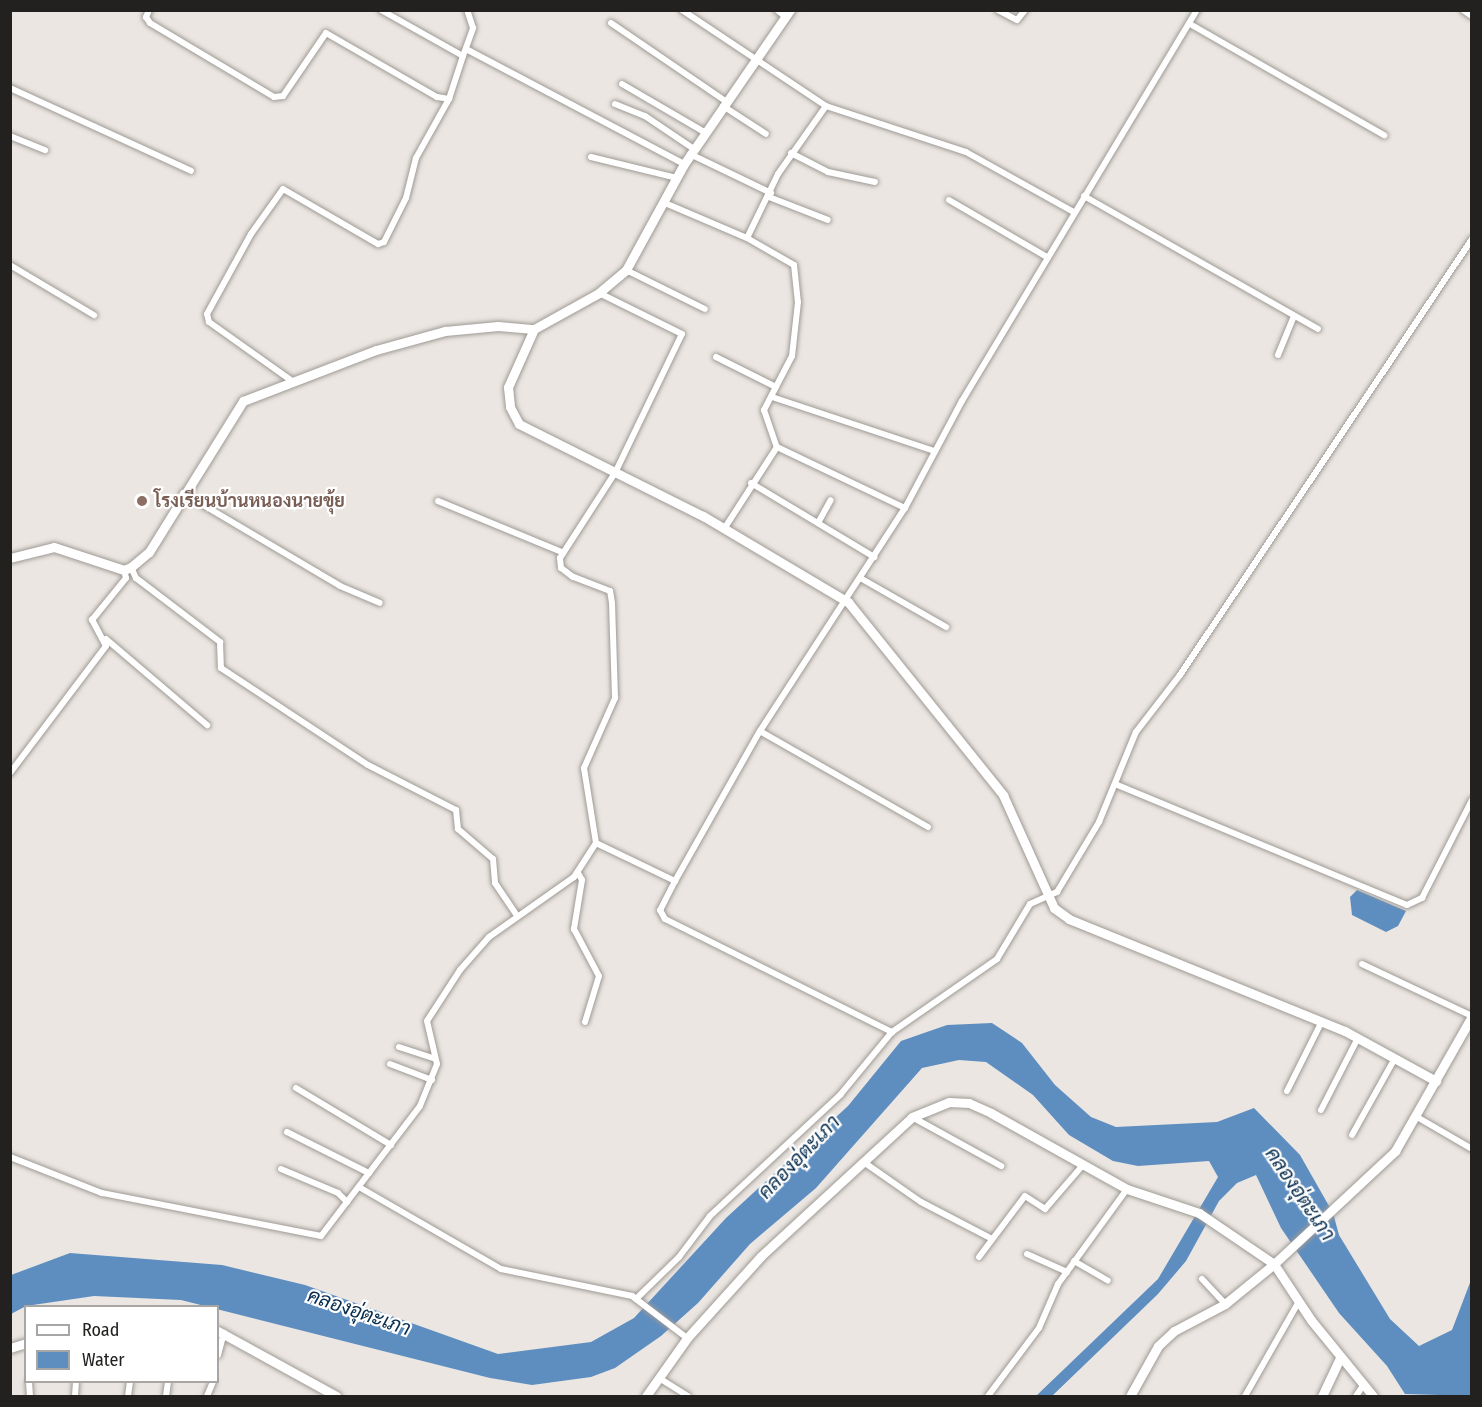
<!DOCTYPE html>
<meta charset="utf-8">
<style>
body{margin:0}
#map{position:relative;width:1482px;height:1407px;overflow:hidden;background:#ebe6e1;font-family:"Fira Sans Condensed",Sarabun,sans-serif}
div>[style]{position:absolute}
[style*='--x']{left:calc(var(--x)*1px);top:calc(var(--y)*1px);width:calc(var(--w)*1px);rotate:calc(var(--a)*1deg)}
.water>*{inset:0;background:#5e8ec0}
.roads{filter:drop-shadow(0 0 2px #9f9a95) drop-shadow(0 0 2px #9f9a95)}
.street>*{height:6px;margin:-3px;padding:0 3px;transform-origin:3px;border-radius:3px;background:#fff}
.secondary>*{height:9px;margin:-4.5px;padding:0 4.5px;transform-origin:4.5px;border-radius:4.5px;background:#fff}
.dots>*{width:16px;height:16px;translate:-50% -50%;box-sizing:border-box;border:3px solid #fff;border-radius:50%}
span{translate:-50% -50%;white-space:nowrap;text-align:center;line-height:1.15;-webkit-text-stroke:4.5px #fff;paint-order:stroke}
.education-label{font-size:18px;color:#785e54;font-weight:700}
.left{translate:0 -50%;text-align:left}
.water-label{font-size:20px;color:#082d4e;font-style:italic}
.frame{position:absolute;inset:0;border:12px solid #23211f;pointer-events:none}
.legend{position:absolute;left:24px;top:1305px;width:195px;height:78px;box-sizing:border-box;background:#fff;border:2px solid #a7a6a5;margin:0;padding:8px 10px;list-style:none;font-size:18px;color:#23211f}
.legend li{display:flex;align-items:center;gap:12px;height:30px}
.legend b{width:30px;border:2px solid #a7a6a5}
</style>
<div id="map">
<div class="water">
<i style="clip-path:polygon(1357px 890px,1406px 911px,1398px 926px,1386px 932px,1352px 915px,1350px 897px)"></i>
<i style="clip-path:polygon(992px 1023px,1022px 1043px,1055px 1085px,1091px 1117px,1116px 1127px,1217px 1122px,1254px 1108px,1300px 1155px,1333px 1213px,1339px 1235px,1390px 1319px,1419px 1346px,1452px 1330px,1471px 1280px,1471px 1396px,1405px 1394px,1387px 1366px,1339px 1313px,1281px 1228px,1256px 1175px,1237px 1183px,1219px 1201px,1186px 1261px,1158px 1294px,1052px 1396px,1036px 1396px,1158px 1279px,1218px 1177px,1209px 1161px,1138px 1166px,1113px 1161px,1069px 1135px,1033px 1095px,986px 1062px,959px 1060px,922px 1068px,816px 1188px,750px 1244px,698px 1303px,661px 1336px,615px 1368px,591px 1377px,532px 1385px,490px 1378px,181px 1300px,94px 1296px,26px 1306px,11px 1314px,11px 1275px,70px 1253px,222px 1265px,305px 1285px,498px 1354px,591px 1342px,634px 1318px,726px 1218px,848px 1106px,901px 1041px,947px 1025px)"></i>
</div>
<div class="roads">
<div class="street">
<i style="--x:149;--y:10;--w:8;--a:113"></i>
<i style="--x:146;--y:17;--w:7;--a:56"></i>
<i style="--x:150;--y:23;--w:144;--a:30.8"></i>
<i style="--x:274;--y:97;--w:9;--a:-6"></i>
<i style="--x:283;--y:96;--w:76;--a:-55.7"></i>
<i style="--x:326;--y:33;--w:128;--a:30"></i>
<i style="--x:437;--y:97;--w:12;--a:9"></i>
<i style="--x:449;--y:99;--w:45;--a:-72"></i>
<i style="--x:381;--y:10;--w:94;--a:29.3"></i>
<i style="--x:463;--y:56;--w:30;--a:-70"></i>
<i style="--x:473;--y:28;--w:19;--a:-108"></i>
<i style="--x:682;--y:10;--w:173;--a:33.7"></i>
<i style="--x:826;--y:106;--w:83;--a:125.2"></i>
<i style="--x:778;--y:174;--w:71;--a:115.8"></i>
<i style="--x:777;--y:10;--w:11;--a:38"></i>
<i style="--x:998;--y:10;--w:21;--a:28"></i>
<i style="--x:1017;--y:20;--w:13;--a:-51"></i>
<i style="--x:1463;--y:10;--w:11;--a:34"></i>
<i style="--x:611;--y:23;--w:140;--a:34.3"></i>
<i style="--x:1190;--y:24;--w:224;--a:29.8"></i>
<i style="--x:466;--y:49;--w:246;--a:27.8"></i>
<i style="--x:622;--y:84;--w:95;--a:30.3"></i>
<i style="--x:10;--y:88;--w:199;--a:24.6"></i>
<i style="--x:615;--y:104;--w:32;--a:22"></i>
<i style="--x:645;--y:116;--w:59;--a:34"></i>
<i style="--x:723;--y:106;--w:51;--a:33.1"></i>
<i style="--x:826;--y:106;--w:147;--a:18.2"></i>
<i style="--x:966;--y:152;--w:124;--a:29.1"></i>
<i style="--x:10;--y:136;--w:38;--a:22"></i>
<i style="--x:791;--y:153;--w:42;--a:27.2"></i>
<i style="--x:828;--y:172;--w:48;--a:12"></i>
<i style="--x:690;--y:154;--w:90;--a:25.7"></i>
<i style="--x:591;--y:157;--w:89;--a:13.7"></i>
<i style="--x:1084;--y:196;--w:269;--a:29.6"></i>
<i style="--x:769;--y:197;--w:63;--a:21.3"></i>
<i style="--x:949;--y:200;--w:113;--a:30.2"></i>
<i style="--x:665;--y:203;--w:89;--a:23.1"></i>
<i style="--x:747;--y:238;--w:54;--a:29.9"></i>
<i style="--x:794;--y:265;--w:37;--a:84"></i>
<i style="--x:798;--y:302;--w:54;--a:96.3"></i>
<i style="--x:792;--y:356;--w:61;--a:117.4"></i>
<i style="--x:764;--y:410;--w:39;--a:71"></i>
<i style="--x:777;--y:447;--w:98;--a:122.9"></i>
<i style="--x:10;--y:265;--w:98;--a:30.8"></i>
<i style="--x:626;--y:270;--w:88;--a:26.3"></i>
<i style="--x:1278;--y:355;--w:42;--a:-67.7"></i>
<i style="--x:716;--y:357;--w:67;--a:26.6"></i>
<i style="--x:292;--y:381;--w:102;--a:-144.6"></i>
<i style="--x:209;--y:322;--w:8;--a:-104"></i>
<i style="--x:207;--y:314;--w:91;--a:-61.2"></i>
<i style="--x:251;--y:234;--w:55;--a:-54.6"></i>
<i style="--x:283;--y:189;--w:110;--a:30.1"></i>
<i style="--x:378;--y:244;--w:6;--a:-18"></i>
<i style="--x:384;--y:242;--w:49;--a:-63.4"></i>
<i style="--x:406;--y:198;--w:41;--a:-76"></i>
<i style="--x:416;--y:158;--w:68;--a:-60.8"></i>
<i style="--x:772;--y:397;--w:171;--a:18.4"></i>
<i style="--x:777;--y:447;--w:142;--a:25.5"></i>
<i style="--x:751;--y:483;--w:144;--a:31"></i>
<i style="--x:183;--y:493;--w:182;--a:30.6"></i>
<i style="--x:340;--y:586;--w:43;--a:23"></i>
<i style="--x:438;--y:501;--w:134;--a:22.4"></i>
<i style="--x:818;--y:523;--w:26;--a:-61"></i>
<i style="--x:131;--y:567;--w:12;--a:66"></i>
<i style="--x:136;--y:578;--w:106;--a:37.3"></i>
<i style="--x:220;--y:642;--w:26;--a:88"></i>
<i style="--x:221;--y:668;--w:176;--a:33.4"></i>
<i style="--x:368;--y:765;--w:99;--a:27.1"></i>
<i style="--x:456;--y:810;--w:19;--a:84"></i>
<i style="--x:458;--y:829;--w:46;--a:40.6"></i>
<i style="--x:493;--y:859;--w:24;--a:85"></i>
<i style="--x:495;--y:883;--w:40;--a:56"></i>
<i style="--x:862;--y:579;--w:97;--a:29.7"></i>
<i style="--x:106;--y:639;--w:133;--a:40.4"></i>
<i style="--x:10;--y:773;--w:159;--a:-52.9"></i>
<i style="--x:106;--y:646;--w:30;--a:-118"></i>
<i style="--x:92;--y:620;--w:54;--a:-51"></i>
<i style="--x:126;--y:578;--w:8;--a:-104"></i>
<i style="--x:1115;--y:784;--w:316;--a:22.5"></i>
<i style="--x:1407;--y:905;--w:17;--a:-25"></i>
<i style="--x:1422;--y:898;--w:110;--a:-63"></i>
<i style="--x:928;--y:827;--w:193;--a:-150.3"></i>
<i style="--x:760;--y:731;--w:266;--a:-57"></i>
<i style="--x:905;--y:508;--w:121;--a:-62"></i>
<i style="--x:962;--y:401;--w:456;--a:-59"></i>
<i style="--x:596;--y:843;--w:88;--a:25.7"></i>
<i style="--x:675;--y:881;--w:172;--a:-60.5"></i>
<i style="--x:578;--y:873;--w:8;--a:60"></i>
<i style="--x:582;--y:880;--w:50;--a:99.3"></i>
<i style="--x:574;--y:929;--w:53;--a:62"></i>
<i style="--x:599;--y:976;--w:48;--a:106.9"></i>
<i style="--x:675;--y:881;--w:33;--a:117"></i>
<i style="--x:660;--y:910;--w:10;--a:61"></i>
<i style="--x:665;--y:919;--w:254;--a:26.5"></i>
<i style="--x:1362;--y:964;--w:122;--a:25.3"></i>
<i style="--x:399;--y:1047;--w:38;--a:18"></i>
<i style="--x:390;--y:1064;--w:45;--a:20.9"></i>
<i style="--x:296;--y:1088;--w:111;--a:31"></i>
<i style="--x:1287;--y:1091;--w:78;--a:-63.4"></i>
<i style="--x:1321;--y:1110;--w:81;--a:-62.8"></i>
<i style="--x:912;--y:1117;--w:102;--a:28.8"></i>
<i style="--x:1417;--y:1117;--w:64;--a:30.2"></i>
<i style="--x:287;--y:1132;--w:92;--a:26.6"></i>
<i style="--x:1352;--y:1135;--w:88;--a:-60.8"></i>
<i style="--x:10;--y:1157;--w:99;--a:21.4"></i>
<i style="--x:102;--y:1193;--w:223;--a:11.1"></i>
<i style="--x:321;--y:1236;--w:163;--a:-52.7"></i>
<i style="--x:420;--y:1106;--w:45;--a:-68"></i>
<i style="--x:437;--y:1064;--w:44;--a:-103.1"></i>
<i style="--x:427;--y:1021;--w:61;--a:-57.1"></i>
<i style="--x:460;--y:970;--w:44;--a:-48.7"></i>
<i style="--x:489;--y:937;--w:104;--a:-35.2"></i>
<i style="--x:574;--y:877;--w:40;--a:-57.1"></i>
<i style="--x:596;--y:843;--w:76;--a:-99.1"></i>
<i style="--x:584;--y:768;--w:77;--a:-66.1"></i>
<i style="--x:615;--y:698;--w:95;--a:-91.8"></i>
<i style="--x:612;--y:603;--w:12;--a:-99"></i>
<i style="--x:610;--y:591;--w:40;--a:-159"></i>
<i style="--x:573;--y:577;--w:15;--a:-143"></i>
<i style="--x:561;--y:568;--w:10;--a:-96"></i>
<i style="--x:560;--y:558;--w:101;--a:-57.1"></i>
<i style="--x:615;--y:473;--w:154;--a:-64.3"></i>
<i style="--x:682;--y:334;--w:93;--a:-153.7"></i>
<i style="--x:865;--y:1163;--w:68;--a:34.9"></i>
<i style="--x:921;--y:1202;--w:80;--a:27.5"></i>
<i style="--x:281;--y:1169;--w:62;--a:22.8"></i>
<i style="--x:338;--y:1193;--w:13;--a:45"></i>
<i style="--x:359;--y:1187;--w:164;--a:30"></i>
<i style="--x:501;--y:1269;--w:134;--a:11.6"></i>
<i style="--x:632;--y:1296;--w:69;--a:37.4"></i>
<i style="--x:1027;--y:1254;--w:44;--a:24.2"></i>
<i style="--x:979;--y:1257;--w:76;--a:-53"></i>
<i style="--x:1025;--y:1196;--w:24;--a:33"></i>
<i style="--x:1045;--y:1209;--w:58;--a:-49.2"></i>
<i style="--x:1074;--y:1261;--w:39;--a:30"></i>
<i style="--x:1202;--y:1279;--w:34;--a:47"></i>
<i style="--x:636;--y:1299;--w:60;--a:-44.3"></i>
<i style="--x:679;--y:1257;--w:51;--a:-52.9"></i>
<i style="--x:710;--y:1216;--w:178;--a:-42.9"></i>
<i style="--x:840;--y:1095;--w:82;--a:-50.5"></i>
<i style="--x:892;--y:1032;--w:128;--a:-34.8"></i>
<i style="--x:997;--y:959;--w:64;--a:-59"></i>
<i style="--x:1030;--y:904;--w:30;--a:-24"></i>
<i style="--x:1057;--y:892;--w:82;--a:-59"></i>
<i style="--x:1099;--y:822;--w:97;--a:-67.7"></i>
<i style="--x:1136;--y:732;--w:72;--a:-52.3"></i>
<i style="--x:1180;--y:675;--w:525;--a:-56.19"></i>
<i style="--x:218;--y:1355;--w:23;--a:-75"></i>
<i style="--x:659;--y:1378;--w:34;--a:32"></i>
<i style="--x:29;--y:1382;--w:14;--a:86"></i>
<i style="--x:75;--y:1396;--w:14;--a:-86"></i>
<i style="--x:128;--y:1396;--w:14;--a:-82"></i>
<i style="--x:166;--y:1396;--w:14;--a:-82"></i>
<i style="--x:207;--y:1396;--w:15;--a:-67"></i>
<i style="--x:988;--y:1396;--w:85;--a:-53.1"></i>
<i style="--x:1039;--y:1328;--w:48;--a:-66.6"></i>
<i style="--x:1058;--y:1284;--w:117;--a:-54"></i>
<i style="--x:1245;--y:1396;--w:107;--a:-60.3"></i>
<i style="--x:1356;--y:1396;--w:11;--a:-56"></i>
</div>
<div class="secondary">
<i style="--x:790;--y:10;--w:187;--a:124.5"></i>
<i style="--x:684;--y:164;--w:121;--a:118.7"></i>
<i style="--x:626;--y:270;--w:35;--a:140"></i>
<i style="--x:599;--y:293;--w:74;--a:151"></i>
<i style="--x:534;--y:329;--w:64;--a:114.1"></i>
<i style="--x:508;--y:387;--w:20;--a:84"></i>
<i style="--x:510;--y:407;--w:19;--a:62"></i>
<i style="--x:519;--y:424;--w:206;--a:26.6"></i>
<i style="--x:703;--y:516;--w:169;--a:30.7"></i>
<i style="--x:848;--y:602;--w:248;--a:51.2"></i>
<i style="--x:1003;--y:795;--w:124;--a:65.7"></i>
<i style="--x:1054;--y:908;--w:19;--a:36"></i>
<i style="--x:1069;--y:919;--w:298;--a:22.1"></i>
<i style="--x:1345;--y:1031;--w:104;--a:28.8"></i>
<i style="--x:10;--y:558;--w:45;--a:-14"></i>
<i style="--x:54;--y:547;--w:74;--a:18.2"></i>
<i style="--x:124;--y:570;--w:8;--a:-23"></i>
<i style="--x:131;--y:567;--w:23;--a:-40"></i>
<i style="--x:149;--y:552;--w:178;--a:-58.1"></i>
<i style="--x:243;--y:401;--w:142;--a:-21"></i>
<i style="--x:376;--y:350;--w:72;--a:-15.4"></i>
<i style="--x:445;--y:331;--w:53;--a:-5.4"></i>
<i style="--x:498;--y:326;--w:36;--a:5"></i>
<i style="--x:218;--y:1331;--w:135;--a:28.8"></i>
<i style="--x:10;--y:1348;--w:17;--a:-17"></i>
<i style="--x:646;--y:1396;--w:71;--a:-54.7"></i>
<i style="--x:687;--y:1338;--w:110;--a:-47.9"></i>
<i style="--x:761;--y:1256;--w:205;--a:-42.6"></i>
<i style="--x:912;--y:1117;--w:40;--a:-22"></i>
<i style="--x:949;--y:1102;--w:20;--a:3"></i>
<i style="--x:969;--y:1103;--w:24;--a:24"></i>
<i style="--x:991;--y:1113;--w:156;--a:29.2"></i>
<i style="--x:1127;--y:1189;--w:76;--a:18.4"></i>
<i style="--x:1199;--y:1213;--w:91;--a:34.2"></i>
<i style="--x:1274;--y:1264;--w:63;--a:140.8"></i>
<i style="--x:1225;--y:1304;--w:58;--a:152.1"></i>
<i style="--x:1174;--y:1331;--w:22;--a:137"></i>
<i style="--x:1158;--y:1346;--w:57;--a:119.2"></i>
<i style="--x:1322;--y:1396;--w:42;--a:-64.7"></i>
<i style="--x:1373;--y:1396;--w:98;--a:-129.2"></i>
<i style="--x:1311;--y:1320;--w:67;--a:-123.5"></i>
<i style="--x:1274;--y:1264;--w:166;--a:-43"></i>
<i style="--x:1395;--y:1151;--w:155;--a:-60.3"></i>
</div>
</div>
<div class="dots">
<i style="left:142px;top:501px;background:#8d6e63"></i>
</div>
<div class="education-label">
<span class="left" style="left:154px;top:501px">โรงเรียนบ้านหนองนายขุ้ย</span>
</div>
<div class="water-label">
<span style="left:799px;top:1157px;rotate:-46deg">คลองอุ่ตะเภา</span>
<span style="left:1300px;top:1194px;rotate:56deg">คลองอุ่ตะเภา</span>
<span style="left:359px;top:1312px;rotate:19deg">คลองอุ่ตะเภา</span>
</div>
<div class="frame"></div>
<ul class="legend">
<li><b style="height:8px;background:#fff"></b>Road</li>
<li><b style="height:16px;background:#5e8ec0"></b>Water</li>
</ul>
</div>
